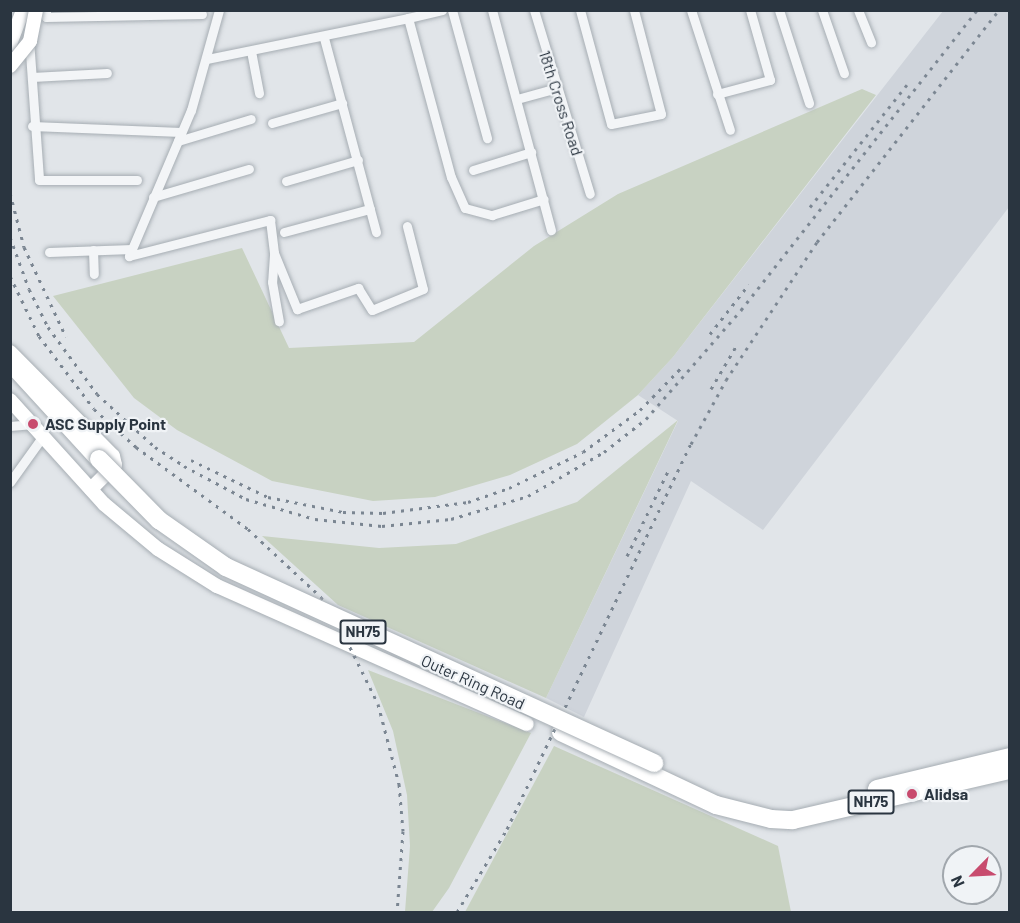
<!DOCTYPE html>
<style>
body{margin:0}
#map{position:relative;width:1020px;height:923px;overflow:hidden;background:#e1e5e9;font-family:Barlow,sans-serif}
div>[style]{position:absolute}
[style*='--x']{left:calc(var(--x)*1px);top:calc(var(--y)*1px);width:calc(var(--w)*1px);rotate:calc(var(--a)*1deg)}
.built>*{inset:0;background:#cfd4db}
.green>*{inset:0;background:#c8d2c2}
.roads{filter:drop-shadow(0 0 2px #a6adb3) drop-shadow(0 0 2px #a6adb3)}
.street>*{height:9px;margin:-4.5px;padding:0 4.5px;transform-origin:4.5px;border-radius:4.5px;background:#f3f5f7}
.secondary>*{height:14px;margin:-7px;padding:0 7px;transform-origin:7px;border-radius:7px;background:#fff}
.highway>*{height:18px;margin:-9px;padding:0 9px;transform-origin:9px;border-radius:9px;background:#fff}
.rail>*{height:3px;margin-top:-1.5px;transform-origin:0;background:repeating-linear-gradient(90deg,#7b8692 0 3px,transparent 0 9px)}
.bridges{filter:drop-shadow(0 0 2px #a6adb3) drop-shadow(0 0 2px #a6adb3)}
.secondary-bridge>*{height:14px;margin:-7px;padding:0 7px;transform-origin:7px;border-radius:7px;background:#fff}
.highway-bridge>*{height:18px;margin:-9px;padding:0 9px;transform-origin:9px;border-radius:9px;background:#fff}
.dots>*{width:16px;height:16px;translate:-50% -50%;box-sizing:border-box;border:3px solid #f0f3f6;border-radius:50%}
span{translate:-50% -50%;white-space:nowrap;text-align:center;line-height:1.15;-webkit-text-stroke:4.5px #f0f3f6;paint-order:stroke}
.shield-label span{padding:2px 4px;background:#f0f3f6;border:2px solid;border-radius:4px;-webkit-text-stroke-width:0}
.shield-label{font-size:15px;color:#2a3540;font-weight:700}
.street-label{font-size:16px;color:#2a3540}
.poi-label{font-size:16px;color:#2a3540;font-weight:700}
.left{translate:0 -50%;text-align:left}
.frame{position:absolute;inset:0;border:12px solid #2a3540;pointer-events:none}
.north{position:absolute;left:942px;top:845px;width:60px;height:60px;box-sizing:border-box;background:#f0f3f6;border:2px solid #a1a7ad;border-radius:50%;rotate:246deg;font-size:16px;font-weight:700;line-height:24px;text-align:center;color:#2a3540}
.north::after{content:'';display:block;margin:auto;width:21px;height:27px;background:#c84b6e;clip-path:polygon(50% 0,100% 100%,50% 72%,0 100%)}
</style>
<div id="map">
<div class="built">
<i style="clip-path:polygon(943px 11px,1009px 11px,1009px 207px,763px 530px,691px 481px,584px 717px,546px 698px,678px 421px,638px 395px,673px 357px)"></i>
</div>
<div class="green">
<i style="clip-path:polygon(862px 89px,876px 95px,673px 357px,638px 395px,577px 444px,510px 475px,435px 497px,373px 501px,272px 481px,177px 430px,134px 398px,53px 296px,242px 248px,289px 348px,414px 342px,534px 246px,618px 194px)"></i>
<i style="clip-path:polygon(678px 420px,546px 698px,338px 605px,262px 536px,379px 548px,456px 544px,577px 502px)"></i>
<i style="clip-path:polygon(368px 670px,531px 733px,449px 888px,432px 912px,405px 912px,410px 846px,407px 795px,393px 731px)"></i>
<i style="clip-path:polygon(554px 746px,778px 846px,791px 912px,465px 912px)"></i>
</div>
<div class="roads">
<div class="street">
<i style="--x:46;--y:10;--w:7;--a:90"></i>
<i style="--x:46;--y:17;--w:156;--a:-1.1"></i>
<i style="--x:219;--y:10;--w:104;--a:105.6"></i>
<i style="--x:191;--y:110;--w:159;--a:113"></i>
<i style="--x:129;--y:256;--w:146;--a:-14.3"></i>
<i style="--x:270;--y:220;--w:33;--a:83"></i>
<i style="--x:274;--y:253;--w:61;--a:67.7"></i>
<i style="--x:297;--y:309;--w:65;--a:-19"></i>
<i style="--x:358;--y:288;--w:26;--a:58"></i>
<i style="--x:372;--y:310;--w:55;--a:-22.4"></i>
<i style="--x:423;--y:289;--w:65;--a:-104.3"></i>
<i style="--x:452;--y:10;--w:133;--a:74.7"></i>
<i style="--x:492;--y:10;--w:228;--a:75"></i>
<i style="--x:534;--y:10;--w:192;--a:73.1"></i>
<i style="--x:580;--y:10;--w:118;--a:74.8"></i>
<i style="--x:611;--y:124;--w:51;--a:-11.3"></i>
<i style="--x:661;--y:114;--w:107;--a:-104.6"></i>
<i style="--x:691;--y:10;--w:126;--a:72"></i>
<i style="--x:779;--y:10;--w:98;--a:72.1"></i>
<i style="--x:822;--y:10;--w:67;--a:70.8"></i>
<i style="--x:858;--y:10;--w:35;--a:68"></i>
<i style="--x:408;--y:18;--w:35;--a:-13"></i>
<i style="--x:324;--y:38;--w:201;--a:75"></i>
<i style="--x:29;--y:39;--w:141;--a:85.9"></i>
<i style="--x:39;--y:180;--w:98;--a:0"></i>
<i style="--x:251;--y:51;--w:43;--a:79.2"></i>
<i style="--x:207;--y:59;--w:205;--a:-11.5"></i>
<i style="--x:408;--y:18;--w:165;--a:74.9"></i>
<i style="--x:451;--y:177;--w:34;--a:66"></i>
<i style="--x:465;--y:208;--w:28;--a:15"></i>
<i style="--x:492;--y:215;--w:54;--a:-17.1"></i>
<i style="--x:32;--y:77;--w:75;--a:-3.1"></i>
<i style="--x:717;--y:94;--w:55;--a:-14.8"></i>
<i style="--x:770;--y:80;--w:73;--a:-105.9"></i>
<i style="--x:517;--y:99;--w:41;--a:-15.4"></i>
<i style="--x:272;--y:123;--w:73;--a:-15.9"></i>
<i style="--x:32;--y:126;--w:149;--a:2.3"></i>
<i style="--x:178;--y:141;--w:76;--a:-16.8"></i>
<i style="--x:473;--y:170;--w:61;--a:-17.2"></i>
<i style="--x:286;--y:181;--w:75;--a:-16.3"></i>
<i style="--x:153;--y:197;--w:100;--a:-16.3"></i>
<i style="--x:284;--y:232;--w:89;--a:-15"></i>
<i style="--x:93;--y:250;--w:24;--a:88"></i>
<i style="--x:49;--y:252;--w:83;--a:-2.1"></i>
<i style="--x:274;--y:255;--w:27;--a:94"></i>
<i style="--x:272;--y:282;--w:40;--a:80"></i>
<i style="--x:10;--y:426;--w:23;--a:-5"></i>
<i style="--x:10;--y:482;--w:57;--a:-54.3"></i>
</div>
<div class="secondary">
<i style="--x:10;--y:44;--w:36;--a:-69"></i>
<i style="--x:10;--y:352;--w:146;--a:45.3"></i>
<i style="--x:113;--y:456;--w:9;--a:77"></i>
<i style="--x:115;--y:465;--w:34;--a:135"></i>
<i style="--x:10;--y:400;--w:140;--a:47.9"></i>
<i style="--x:104;--y:504;--w:70;--a:39.8"></i>
<i style="--x:158;--y:549;--w:70;--a:32.1"></i>
<i style="--x:217;--y:586;--w:339;--a:24"></i>
</div>
<div class="highway">
<i style="--x:10;--y:362;--w:132;--a:47.5"></i>
<i style="--x:561;--y:732;--w:171;--a:25.2"></i>
<i style="--x:716;--y:805;--w:57;--a:14.3"></i>
<i style="--x:771;--y:819;--w:22;--a:3"></i>
<i style="--x:793;--y:820;--w:223;--a:-13"></i>
<i style="--x:877;--y:789;--w:137;--a:-13.5"></i>
</div>
</div>
<div class="rail">
<i style="--x:10;--y:193;--w:56;--a:75.5"></i>
<i style="--x:24;--y:247;--w:99;--a:65"></i>
<i style="--x:810;--y:207;--w:159;--a:-51.6"></i>
<i style="--x:10;--y:237;--w:55;--a:69.9"></i>
<i style="--x:29;--y:289;--w:42;--a:63.4"></i>
<i style="--x:48;--y:327;--w:83;--a:53.8"></i>
<i style="--x:97;--y:394;--w:79;--a:42.4"></i>
<i style="--x:155;--y:447;--w:35;--a:33"></i>
<i style="--x:184;--y:466;--w:70;--a:28"></i>
<i style="--x:246;--y:499;--w:72;--a:16.2"></i>
<i style="--x:315;--y:519;--w:67;--a:6"></i>
<i style="--x:382;--y:526;--w:69;--a:-5.8"></i>
<i style="--x:451;--y:519;--w:80;--a:-16.6"></i>
<i style="--x:528;--y:496;--w:88;--a:-30.1"></i>
<i style="--x:604;--y:452;--w:53;--a:-38.2"></i>
<i style="--x:646;--y:419;--w:145;--a:-48.9"></i>
<i style="--x:741;--y:310;--w:382;--a:-51.8"></i>
<i style="--x:10;--y:276;--w:67;--a:64.2"></i>
<i style="--x:39;--y:336;--w:91;--a:53"></i>
<i style="--x:94;--y:409;--w:57;--a:42.1"></i>
<i style="--x:136;--y:447;--w:139;--a:36.2"></i>
<i style="--x:248;--y:529;--w:100;--a:43"></i>
<i style="--x:321;--y:597;--w:31;--a:57"></i>
<i style="--x:338;--y:623;--w:90;--a:63.7"></i>
<i style="--x:378;--y:704;--w:83;--a:75.3"></i>
<i style="--x:399;--y:784;--w:47;--a:85.1"></i>
<i style="--x:403;--y:831;--w:81;--a:94.2"></i>
<i style="--x:710;--y:334;--w:63;--a:-52"></i>
<i style="--x:711;--y:389;--w:53;--a:-59.6"></i>
<i style="--x:191;--y:460;--w:85;--a:25.7"></i>
<i style="--x:268;--y:497;--w:76;--a:11.3"></i>
<i style="--x:343;--y:512;--w:40;--a:1.4"></i>
<i style="--x:383;--y:513;--w:86;--a:-7.4"></i>
<i style="--x:468;--y:502;--w:43;--a:-18.9"></i>
<i style="--x:509;--y:488;--w:82;--a:-25.9"></i>
<i style="--x:583;--y:452;--w:71;--a:-36.4"></i>
<i style="--x:640;--y:410;--w:62;--a:-45.7"></i>
<i style="--x:627;--y:556;--w:97;--a:-64.2"></i>
<i style="--x:457;--y:912;--w:97;--a:-58.9"></i>
<i style="--x:507;--y:829;--w:427;--a:-64.5"></i>
<i style="--x:691;--y:444;--w:73;--a:-61.3"></i>
<i style="--x:726;--y:380;--w:165;--a:-56.6"></i>
<i style="--x:817;--y:242;--w:295;--a:-51.9"></i>
</div>
<div class="bridges">
<div class="secondary-bridge">
<i style="--x:10;--y:66;--w:32;--a:-51"></i>
<i style="--x:30;--y:41;--w:32;--a:-79"></i>
</div>
<div class="highway-bridge">
<i style="--x:99;--y:459;--w:86;--a:45.5"></i>
<i style="--x:159;--y:520;--w:82;--a:35"></i>
<i style="--x:226;--y:567;--w:471;--a:24.6"></i>
</div>
</div>
<div class="dots">
<i style="left:33px;top:424px;background:#c84b6e"></i>
<i style="left:912px;top:794px;background:#c84b6e"></i>
</div>
<div class="shield-label">
<span style="left:363px;top:632px">NH75</span>
<span style="left:871px;top:802px">NH75</span>
</div>
<div class="street-label">
<span style="left:561px;top:103px;rotate:72deg">18th Cross Road</span>
<span style="left:473px;top:682px;rotate:24deg">Outer Ring Road</span>
</div>
<div class="poi-label">
<span class="left" style="left:45px;top:424px">ASC Supply Point</span>
<span class="left" style="left:924px;top:794px">Alidsa</span>
</div>
<div class="frame"></div>
<div class="north">N</div>
</div>
